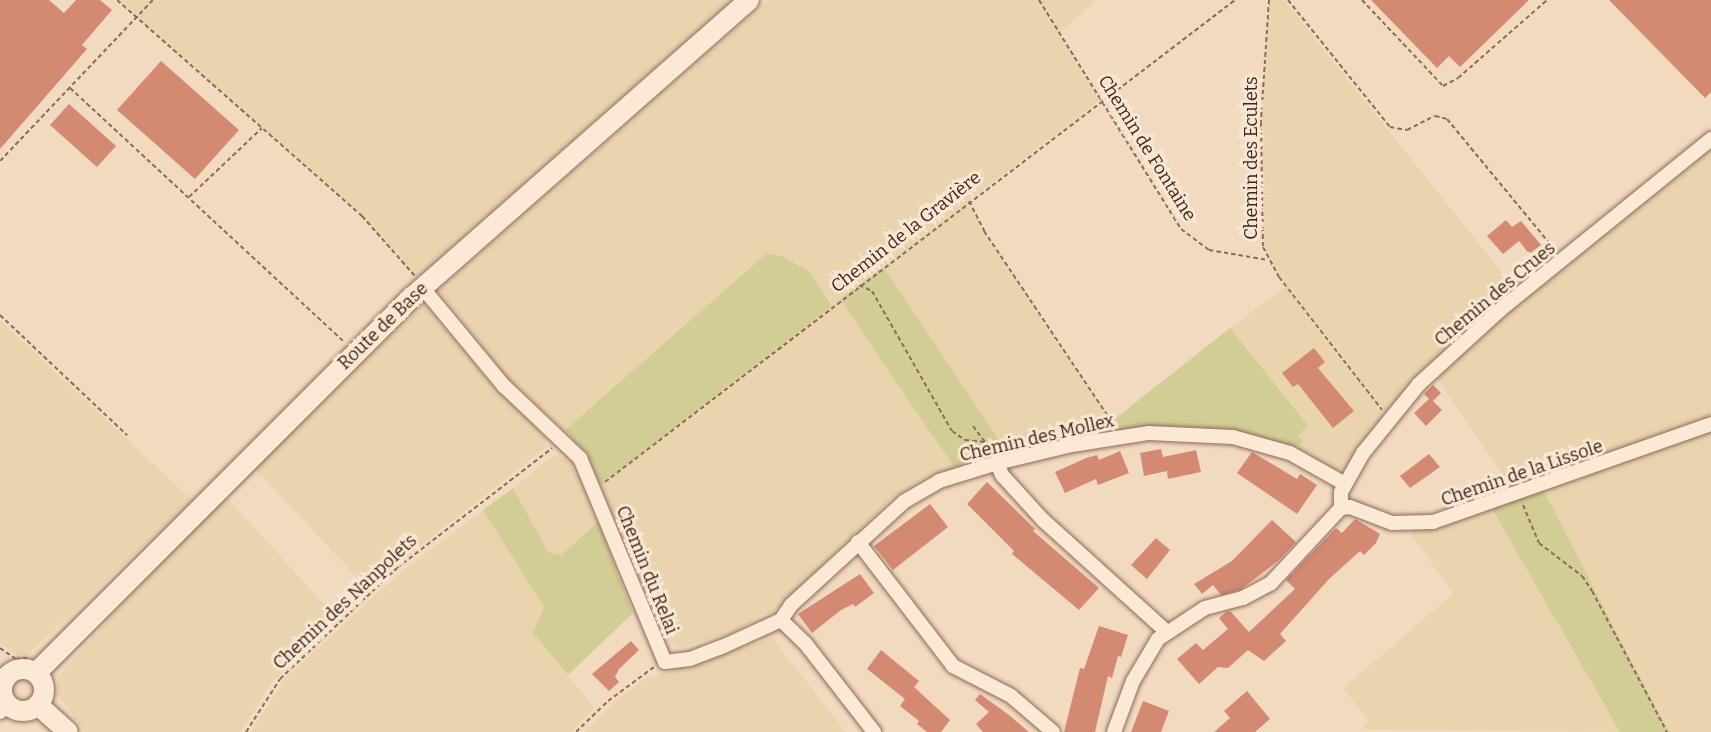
<!DOCTYPE html>
<meta charset="utf-8">
<style>
body{margin:0}
#map{position:relative;width:1711px;height:732px;overflow:hidden;background:#f2dac1;font-family:Bitter,serif}
div>[style]{position:absolute}
[style*='--x']{left:calc(var(--x)*1px);top:calc(var(--y)*1px);width:calc(var(--w)*1px);rotate:calc(var(--a)*1deg)}
.farmland>*{inset:0;background:#e9d4ae}
.green>*{inset:0;background:#d2cd94}
.building>*{inset:0;background:#d48973}
.path>*{height:2px;margin-top:-1px;transform-origin:0;background:repeating-linear-gradient(90deg,#8e6a57 0 4.5px,transparent 0 7.5px)}
.roads{filter:drop-shadow(0 0 2px #8e6a57) drop-shadow(0 0 2px #8e6a57)}
.street>*{height:14px;margin:-7px;padding:0 7px;transform-origin:7px;border-radius:7px;background:#fce9d5}
.secondary>*{height:20px;margin:-10px;padding:0 10px;transform-origin:10px;border-radius:10px;background:#fce9d5}
.secondary>.ring{margin:-10px;padding:0;box-sizing:content-box;background:none;border:20px solid #fce9d5;border-radius:50%}
span{translate:-50% -50%;white-space:nowrap;text-align:center;line-height:1.15;-webkit-text-stroke:6px #f9e6d2;paint-order:stroke}
.street-label{font-size:18px;color:#3c261c}
</style>
<div id="map">
<div class="farmland">
<i style="clip-path:polygon(117px 0,732px 0,416px 278px,362px 216px)"></i>
<i style="clip-path:polygon(768px 0,1097px 0,1059px 33px,1100px 100px,969px 201px,984px 231px,1118px 430px,1008px 453px,883px 267px,841px 299px,954px 467px,919px 481px,890px 500px,770px 615px,765px 612px,742px 629px,679px 648px,661px 633px,601px 485px,832px 306px,830px 300px,799px 264px,767px 253px,565px 430px,510px 381px,438px 290px)"></i>
<i style="clip-path:polygon(1269px 0,1284px 0,1516px 290px,1390px 407px,1348px 469px,1337px 470px,1294px 448px,1303px 440px,1298px 437px,1308px 424px,1230px 328px,1286px 286px,1266px 255px,1261px 225px,1261px 122px)"></i>
<i style="clip-path:polygon(1711px 149px,1711px 417px,1513px 490px,1436px 377px,1479px 337px)"></i>
<i style="clip-path:polygon(424px 304px,490px 383px,545px 436px,545px 448px,367px 588px,255px 469px)"></i>
<i style="clip-path:polygon(0 320px,192px 500px,27px 655px,12px 653px,0 641px)"></i>
<i style="clip-path:polygon(1711px 428px,1711px 732px,1669px 732px,1543px 489px)"></i>
<i style="clip-path:polygon(554px 455px,572px 462px,598px 522px,561px 555px,548px 552px,513px 488px)"></i>
<i style="clip-path:polygon(226px 497px,337px 618px,271px 683px,241px 732px,85px 732px,57px 693px,59px 676px,119px 607px)"></i>
<i style="clip-path:polygon(1491px 507px,1620px 732px,1360px 729px,1369px 721px,1343px 688px,1453px 594px,1410px 532px)"></i>
<i style="clip-path:polygon(483px 510px,544px 607px,533px 633px,594px 707px,571px 732px,251px 732px,286px 678px,401px 572px)"></i>
<i style="clip-path:polygon(772px 638px,846px 732px,584px 732px,612px 704px,645px 679px)"></i>
</div>
<div class="green">
<i style="clip-path:polygon(767px 253px,784px 257px,809px 271px,832px 306px,601px 485px,586px 452px,565px 430px)"></i>
<i style="clip-path:polygon(883px 267px,1008px 453px,954px 467px,840px 299px)"></i>
<i style="clip-path:polygon(1230px 328px,1308px 425px,1298px 436px,1303px 440px,1299px 445px,1294px 448px,1246px 433px,1201px 428px,1118px 430px,1112px 421px)"></i>
<i style="clip-path:polygon(513px 488px,548px 552px,561px 555px,598px 522px,633px 613px,568px 675px,533px 633px,544px 607px,483px 510px)"></i>
<i style="clip-path:polygon(1543px 489px,1616px 631px,1669px 732px,1620px 732px,1491px 507px)"></i>
</div>
<div class="building">
<i style="clip-path:polygon(0 0,49px 0,64px 13px,76px 0,100px 0,112px 10px,82px 45px,87px 49px,0 149px)"></i>
<i style="clip-path:polygon(1371px 0,1529px 0,1460px 67px,1449px 56px,1437px 68px)"></i>
<i style="clip-path:polygon(1609px 0,1711px 0,1711px 92px,1705px 98px)"></i>
<i style="clip-path:polygon(161px 61px,239px 130px,195px 179px,117px 110px)"></i>
<i style="clip-path:polygon(69px 104px,116px 146px,97px 167px,50px 125px)"></i>
<i style="clip-path:polygon(1506px 220px,1512px 227px,1521px 221px,1541px 245px,1529px 254px,1519px 241px,1503px 254px,1487px 236px)"></i>
<i style="clip-path:polygon(1314px 348px,1325px 362px,1318px 368px,1354px 411px,1333px 428px,1298px 384px,1293px 387px,1282px 373px)"></i>
<i style="clip-path:polygon(1433px 385px,1441px 393px,1433px 401px,1442px 410px,1426px 426px,1414px 413px,1429px 399px,1424px 394px)"></i>
<i style="clip-path:polygon(1161px 449px,1163px 457px,1196px 450px,1201px 472px,1168px 479px,1167px 471px,1144px 476px,1140px 453px)"></i>
<i style="clip-path:polygon(1120px 451px,1129px 473px,1098px 485px,1096px 479px,1065px 493px,1055px 472px,1086px 458px,1097px 455px,1099px 460px)"></i>
<i style="clip-path:polygon(1252px 452px,1297px 479px,1300px 474px,1317px 485px,1297px 514px,1237px 473px)"></i>
<i style="clip-path:polygon(1429px 454px,1440px 467px,1410px 488px,1400px 476px)"></i>
<i style="clip-path:polygon(987px 482px,1035px 529px,1033px 531px,1099px 588px,1079px 610px,1012px 554px,1014px 551px,967px 504px)"></i>
<i style="clip-path:polygon(930px 504px,948px 527px,893px 570px,874px 546px)"></i>
<i style="clip-path:polygon(1355px 519px,1380px 534px,1376px 543px,1364px 555px,1360px 551px,1329px 579px,1280px 634px,1286px 641px,1264px 661px,1248px 650px,1228px 668px,1218px 667px,1199px 684px,1177px 659px,1196px 643px,1203px 650px,1228px 629px,1219px 618px,1226px 612px,1230px 611px,1249px 632px,1295px 589px,1286px 580px,1304px 561px,1336px 528px,1342px 533px)"></i>
<i style="clip-path:polygon(1272px 520px,1296px 542px,1279px 560px,1240px 590px,1221px 595px,1213px 585px,1202px 594px,1194px 584px,1232px 561px)"></i>
<i style="clip-path:polygon(1156px 538px,1170px 550px,1147px 579px,1131px 565px)"></i>
<i style="clip-path:polygon(860px 574px,874px 593px,855px 607px,853px 604px,841px 610px,812px 633px,798px 614px)"></i>
<i style="clip-path:polygon(1099px 626px,1128px 635px,1121px 657px,1118px 656px,1112px 678px,1108px 676px,1095px 732px,1064px 732px,1080px 668px,1084px 669px)"></i>
<i style="clip-path:polygon(631px 641px,639px 650px,619px 669px,615px 677px,619px 682px,609px 691px,592px 674px)"></i>
<i style="clip-path:polygon(881px 650px,919px 681px,914px 687px,950px 720px,941px 732px,927px 732px,917px 724px,919px 721px,900px 706px,905px 699px,867px 669px)"></i>
<i style="clip-path:polygon(1247px 691px,1270px 719px,1255px 732px,1214px 732px,1230px 718px,1224px 711px)"></i>
<i style="clip-path:polygon(980px 694px,1009px 715px,1029px 732px,983px 732px,976px 724px,989px 712px,975px 700px)"></i>
<i style="clip-path:polygon(1143px 701px,1169px 711px,1161px 732px,1131px 732px)"></i>
</div>
<div class="path">
<i style="--x:117;--y:0;--w:327;--a:41.4"></i>
<i style="--x:362;--y:216;--w:79;--a:48.6"></i>
<i style="--x:1039;--y:0;--w:269;--a:58.2"></i>
<i style="--x:1181;--y:229;--w:35;--a:37"></i>
<i style="--x:1209;--y:250;--w:60;--a:9.6"></i>
<i style="--x:1269;--y:0;--w:122;--a:93.8"></i>
<i style="--x:1261;--y:122;--w:125;--a:89.1"></i>
<i style="--x:1263;--y:247;--w:34;--a:62"></i>
<i style="--x:1279;--y:277;--w:168;--a:52.2"></i>
<i style="--x:1288;--y:0;--w:163;--a:51.2"></i>
<i style="--x:1390;--y:127;--w:17;--a:10"></i>
<i style="--x:1407;--y:130;--w:31;--a:-27"></i>
<i style="--x:1435;--y:116;--w:12;--a:14"></i>
<i style="--x:1447;--y:119;--w:168;--a:50.5"></i>
<i style="--x:1362;--y:0;--w:118;--a:46.7"></i>
<i style="--x:1443;--y:86;--w:17;--a:-28"></i>
<i style="--x:1458;--y:78;--w:118;--a:-41.2"></i>
<i style="--x:70;--y:88;--w:374;--a:42.8"></i>
<i style="--x:0;--y:161;--w:222;--a:-46.5"></i>
<i style="--x:189;--y:197;--w:100;--a:-43.4"></i>
<i style="--x:969;--y:201;--w:34;--a:63"></i>
<i style="--x:984;--y:231;--w:234;--a:56.2"></i>
<i style="--x:859;--y:285;--w:14;--a:25"></i>
<i style="--x:872;--y:291;--w:161;--a:60.3"></i>
<i style="--x:952;--y:431;--w:16;--a:35"></i>
<i style="--x:965;--y:440;--w:20;--a:6"></i>
<i style="--x:0;--y:315;--w:175;--a:43.4"></i>
<i style="--x:973;--y:426;--w:30;--a:53"></i>
<i style="--x:605;--y:482;--w:793;--a:-37.42"></i>
<i style="--x:1523;--y:505;--w:41;--a:67.2"></i>
<i style="--x:1539;--y:543;--w:54;--a:37.5"></i>
<i style="--x:1582;--y:576;--w:18;--a:56"></i>
<i style="--x:1592;--y:591;--w:160;--a:62"></i>
<i style="--x:0;--y:648;--w:19;--a:35"></i>
<i style="--x:16;--y:659;--w:11;--a:-5"></i>
<i style="--x:246;--y:732;--w:63;--a:-57.3"></i>
<i style="--x:280;--y:679;--w:161;--a:-43.5"></i>
<i style="--x:397;--y:568;--w:196;--a:-37.7"></i>
<i style="--x:576;--y:732;--w:45;--a:-44.1"></i>
<i style="--x:608;--y:701;--w:57;--a:-36.5"></i>
</div>
<div class="roads">
<div class="street">
<i style="--x:422;--y:287;--w:129;--a:50.4"></i>
<i style="--x:504;--y:386;--w:105;--a:43.5"></i>
<i style="--x:580;--y:458;--w:221;--a:67.4"></i>
<i style="--x:665;--y:662;--w:25;--a:-7"></i>
<i style="--x:690;--y:659;--w:36;--a:-21"></i>
<i style="--x:724;--y:646;--w:63;--a:-24.5"></i>
<i style="--x:781;--y:620;--w:33;--a:44"></i>
<i style="--x:805;--y:643;--w:113;--a:52.2"></i>
<i style="--x:997;--y:463;--w:13;--a:67"></i>
<i style="--x:1002;--y:475;--w:61;--a:47.7"></i>
<i style="--x:1043;--y:520;--w:167;--a:42.1"></i>
<i style="--x:1341;--y:508;--w:16;--a:-90"></i>
<i style="--x:1341;--y:492;--w:45;--a:-60.6"></i>
<i style="--x:1363;--y:453;--w:89;--a:-50.9"></i>
<i style="--x:1419;--y:384;--w:110;--a:-42.4"></i>
<i style="--x:1500;--y:310;--w:272;--a:-39"></i>
<i style="--x:1341;--y:508;--w:9;--a:-6"></i>
<i style="--x:1350;--y:507;--w:45;--a:20.9"></i>
<i style="--x:1392;--y:523;--w:41;--a:-1.4"></i>
<i style="--x:1433;--y:522;--w:295;--a:-19.4"></i>
<i style="--x:858;--y:542;--w:156;--a:52.5"></i>
<i style="--x:953;--y:666;--w:65;--a:27.3"></i>
<i style="--x:1011;--y:696;--w:55;--a:40.6"></i>
<i style="--x:781;--y:620;--w:18;--a:-56"></i>
<i style="--x:791;--y:605;--w:154;--a:-42.4"></i>
<i style="--x:905;--y:501;--w:39;--a:-30"></i>
<i style="--x:939;--y:481;--w:61;--a:-17.2"></i>
<i style="--x:997;--y:463;--w:77;--a:-13.5"></i>
<i style="--x:1072;--y:445;--w:78;--a:-8.9"></i>
<i style="--x:1149;--y:433;--w:84;--a:2.7"></i>
<i style="--x:1233;--y:437;--w:59;--a:15.7"></i>
<i style="--x:1290;--y:453;--w:63;--a:29.4"></i>
<i style="--x:0;--y:712;--w:11;--a:-41"></i>
<i style="--x:1114;--y:732;--w:54;--a:-69.6"></i>
<i style="--x:1133;--y:681;--w:49;--a:-59.2"></i>
<i style="--x:1158;--y:639;--w:56;--a:-33.4"></i>
<i style="--x:1205;--y:608;--w:39;--a:-15"></i>
<i style="--x:1243;--y:598;--w:32;--a:-28"></i>
<i style="--x:1271;--y:583;--w:103;--a:-47"></i>
</div>
<div class="secondary">
<i class="ring" style="left:2px;top:669px;width:22px;height:22px"></i>
<i style="--x:36;--y:673;--w:529;--a:-45"></i>
<i style="--x:410;--y:299;--w:452;--a:-41.4"></i>
<i style="--x:38;--y:705;--w:40;--a:42"></i>
</div>
</div>
<div class="street-label">
<span style="left:1147px;top:148px;rotate:58deg">Chemin de Fontaine</span>
<span style="left:1251px;top:158px;rotate:-90deg">Chemin des Eculets</span>
<span style="left:906px;top:232px;rotate:-38deg">Chemin de la Gravière</span>
<span style="left:1495px;top:294px;rotate:-40deg">Chemin des Crues</span>
<span style="left:383px;top:326px;rotate:-44deg">Route de Base</span>
<span style="left:1037px;top:438px;rotate:-13deg">Chemin des Mollex</span>
<span style="left:1522px;top:473px;rotate:-19deg">Chemin de la Lissole</span>
<span style="left:647px;top:570px;rotate:68deg">Chemin du Relai</span>
<span style="left:345px;top:602px;rotate:-43deg">Chemin des Nanpolets</span>
</div>
</div>
